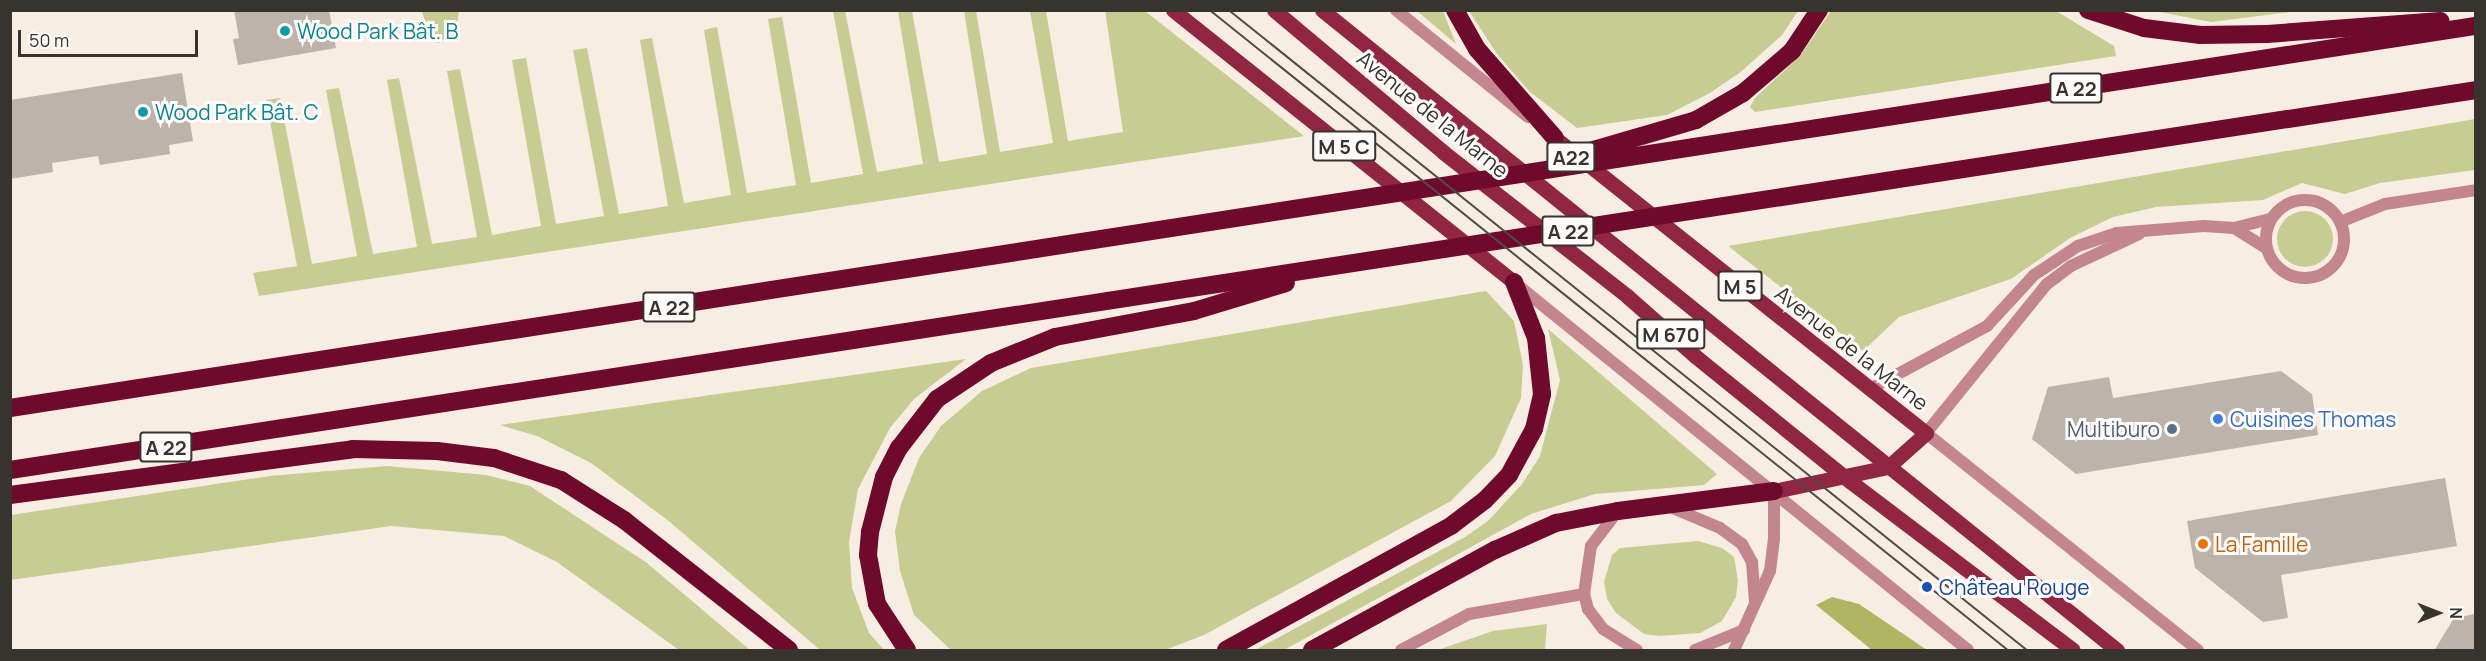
<!DOCTYPE html>
<meta charset="utf-8">
<style>
body{margin:0}
#map{position:relative;width:2486px;height:661px;overflow:hidden;background:#f8ede2;font-family:Manrope,sans-serif}
div>[style]{position:absolute}
[style*='--x']{left:calc(var(--x)*1px);top:calc(var(--y)*1px);width:calc(var(--w)*1px);rotate:calc(var(--a)*1deg)}
.green>*{inset:0;background:#c7cc92}
.round{border-radius:50%}
.forest>*{inset:0;background:#b0b562}
.building>*{inset:0;background:#beb3aa}
.minor>*{height:12px;margin:-6px;padding:0 6px;transform-origin:6px;border-radius:6px;background:#c3868f}
.tertiary>*{height:12px;margin:-6px;padding:0 6px;transform-origin:6px;border-radius:6px;background:#c3868f}
.tertiary>.ring{margin:-6px;padding:0;box-sizing:content-box;background:none;border:12px solid #c3868f;border-radius:50%}
.primary>*{height:15px;margin:-7.5px;padding:0 7.5px;transform-origin:7.5px;border-radius:7.5px;background:#902642}
.motorway>*{height:18px;margin:-9px;padding:0 9px;transform-origin:9px;border-radius:9px;background:#700a2c}
.tram>*{height:1.5px;margin:-0.75px;padding:0 0.75px;transform-origin:0.75px;border-radius:0.75px;background:#504b46}
.dots>*{width:16px;height:16px;translate:-50% -50%;box-sizing:border-box;border:3px solid #fefcfa;border-radius:50%}
span{translate:-50% -50%;white-space:nowrap;text-align:center;line-height:1.15;-webkit-text-stroke:6px #fefcfa;paint-order:stroke}
.shield-label span{padding:2px 4px;background:#fefcfa;border:2px solid;border-radius:4px;-webkit-text-stroke-width:0}
.shield-label{font-size:20px;color:#37332f;font-weight:700}
.culture-label{font-size:21px;color:#0d838f}
.left{translate:0 -50%;text-align:left}
.street-label{font-size:21px;color:#37332f}
.shop-label{font-size:21px;color:#366cbe}
.service-label{font-size:21px;color:#4e5e75}
.right{translate:-100% -50%;text-align:right}
.food-label{font-size:21px;color:#c56008}
.transit-label{font-size:21px;color:#164399}
.frame{position:absolute;inset:0;border:12px solid #37332f;pointer-events:none}
.north{position:absolute;left:2408px;top:583px;width:60px;height:60px;-webkit-text-stroke:4px #fefcfa;paint-order:stroke;rotate:90deg;font-size:16px;font-weight:700;line-height:24px;text-align:center;color:#37332f}
.north::after{content:'';display:block;margin:auto;width:21px;height:27px;background:#37332f;clip-path:polygon(50% 0,100% 100%,50% 72%,0 100%)}
.scale{position:absolute;left:18px;top:30px;width:180px;height:27px;box-sizing:border-box;border:3px solid #37332f;border-top:0;padding-left:8px;font-size:18px;line-height:21px;white-space:nowrap;color:#37332f;-webkit-text-stroke:4px #fefcfa;paint-order:stroke}
</style>
<div id="map">
<div class="green">
<i style="clip-path:polygon(1105px 10px,1145px 11px,1304px 136px,259px 296px,253px 273px,297px 266px,266px 100px,280px 98px,312px 264px,357px 256px,326px 90px,339px 88px,373px 254px,417px 247px,387px 80px,399px 78px,432px 244px,477px 237px,447px 71px,460px 69px,492px 235px,541px 226px,512px 60px,526px 58px,556px 224px,604px 216px,573px 50px,587px 48px,619px 214px,668px 206px,640px 40px,652px 38px,684px 203px,731px 195px,704px 30px,717px 27px,747px 193px,796px 185px,768px 19px,782px 17px,811px 183px,863px 174px,833px 11px,845px 11px,877px 172px,923px 164px,898px 11px,912px 11px,939px 162px,987px 154px,964px 11px,976px 11px,1000px 152px,1053px 143px,1030px 11px,1046px 11px,1068px 141px,1123px 132px)"></i>
<i style="clip-path:polygon(422px 11px,459px 11px,456px 33px,438px 43px,430px 38px)"></i>
<i style="clip-path:polygon(1417px 11px,1443px 11px,1456px 44px)"></i>
<i style="clip-path:polygon(1469px 11px,1798px 11px,1782px 35px,1742px 71px,1710px 93px,1667px 115px,1577px 128px,1530px 92px,1497px 54px)"></i>
<i style="clip-path:polygon(1831px 11px,2056px 11px,2114px 46px,2116px 56px,1755px 112px,1750px 107px,1755px 98px,1800px 56px)"></i>
<i style="clip-path:polygon(2155px 11px,2298px 11px,2211px 22px)"></i>
<i style="clip-path:polygon(2475px 119px,2475px 170px,2380px 183px,2345px 194px,2302px 183px,2263px 200px,2156px 207px,2113px 217px,2070px 238px,2011px 279px,1899px 317px,1863px 351px,1728px 246px)"></i>
<i class="round" style="left:2277px;top:211px;width:56px;height:56px"></i>
<i style="clip-path:polygon(1486px 291px,1514px 321px,1523px 365px,1521px 398px,1495px 456px,1451px 501px,1204px 635px,1165px 650px,951px 650px,914px 615px,900px 571px,895px 531px,901px 504px,919px 458px,941px 426px,982px 391px,1031px 368px)"></i>
<i style="clip-path:polygon(1548px 329px,1717px 474px,1704px 485px,1595px 494px,1531px 514px,1284px 650px,1255px 650px,1465px 537px,1488px 521px,1522px 484px,1540px 456px,1560px 380px)"></i>
<i style="clip-path:polygon(966px 359px,914px 399px,890px 428px,858px 489px,849px 542px,852px 588px,869px 633px,884px 650px,820px 650px,670px 522px,591px 463px,537px 436px,500px 425px)"></i>
<i style="clip-path:polygon(387px 466px,486px 475px,530px 486px,647px 563px,750px 650px,679px 650px,557px 562px,504px 536px,391px 526px,11px 580px,11px 515px,270px 476px)"></i>
<i style="clip-path:polygon(1698px 541px,1722px 548px,1734px 557px,1738px 581px,1736px 597px,1722px 621px,1700px 633px,1660px 636px,1644px 634px,1616px 613px,1607px 599px,1604px 582px,1612px 555px,1620px 548px)"></i>
<i style="clip-path:polygon(1547px 624px,1545px 650px,1438px 650px,1493px 631px)"></i>
</div>
<div class="forest">
<i style="clip-path:polygon(1832px 597px,1859px 604px,1927px 650px,1872px 650px,1816px 605px)"></i>
</div>
<div class="building">
<i style="clip-path:polygon(234px 10px,329px 10px,336px 48px,238px 65px,233px 39px,239px 38px)"></i>
<i style="clip-path:polygon(182px 73px,193px 141px,169px 145px,170px 154px,100px 165px,98px 156px,52px 163px,53px 172px,10px 179px,10px 100px)"></i>
<i style="clip-path:polygon(2281px 371px,2312px 394px,2318px 435px,2076px 474px,2032px 439px,2048px 387px,2109px 377px,2113px 398px)"></i>
<i style="clip-path:polygon(2445px 478px,2457px 546px,2281px 575px,2288px 618px,2263px 622px,2195px 568px,2187px 521px)"></i>
<i style="clip-path:polygon(2475px 614px,2475px 651px,2434px 651px,2454px 618px)"></i>
</div>
<div class="minor">
<i style="--x:1668;--y:506;--w:56;--a:22.9"></i>
<i style="--x:1720;--y:528;--w:27;--a:36"></i>
<i style="--x:1742;--y:544;--w:21;--a:61"></i>
<i style="--x:1752;--y:562;--w:40;--a:85.7"></i>
<i style="--x:1617;--y:512;--w:43;--a:127.4"></i>
<i style="--x:1591;--y:546;--w:49;--a:98.3"></i>
<i style="--x:1584;--y:594;--w:16;--a:75"></i>
<i style="--x:1588;--y:609;--w:25;--a:53"></i>
<i style="--x:1603;--y:629;--w:40;--a:32"></i>
<i style="--x:1401;--y:650;--w:77;--a:-27.9"></i>
<i style="--x:1469;--y:614;--w:117;--a:-9.9"></i>
<i style="--x:1695;--y:650;--w:53;--a:-22.2"></i>
<i style="--x:1734;--y:650;--w:87;--a:-65.5"></i>
<i style="--x:1770;--y:571;--w:31;--a:-83"></i>
<i style="--x:1774;--y:540;--w:49;--a:-90"></i>
</div>
<div class="tertiary">
<i style="--x:1396;--y:10;--w:170;--a:39"></i>
<i class="ring" style="left:2266px;top:200px;width:66px;height:66px"></i>
<i style="--x:2340;--y:222;--w:48;--a:-21.8"></i>
<i style="--x:2385;--y:204;--w:92;--a:-8.7"></i>
<i style="--x:2234;--y:228;--w:38;--a:32"></i>
<i style="--x:2139;--y:234;--w:75;--a:154.8"></i>
<i style="--x:2071;--y:266;--w:31;--a:143"></i>
<i style="--x:2046;--y:285;--w:191;--a:129"></i>
<i style="--x:1926;--y:433;--w:348;--a:38.6"></i>
<i style="--x:1515;--y:283;--w:583;--a:39.01"></i>
<i style="--x:1870;--y:389;--w:133;--a:-28.3"></i>
<i style="--x:1987;--y:326;--w:69;--a:-47.3"></i>
<i style="--x:2034;--y:275;--w:53;--a:-33.4"></i>
<i style="--x:2078;--y:246;--w:41;--a:-18.4"></i>
<i style="--x:2117;--y:233;--w:87;--a:-4.6"></i>
<i style="--x:2204;--y:226;--w:30;--a:4"></i>
<i style="--x:2234;--y:228;--w:37;--a:-14"></i>
</div>
<div class="primary">
<i style="--x:1173;--y:10;--w:436;--a:38.6"></i>
<i style="--x:1274;--y:10;--w:221;--a:40"></i>
<i style="--x:1443;--y:152;--w:234;--a:38"></i>
<i style="--x:1627;--y:296;--w:91;--a:41.4"></i>
<i style="--x:1695;--y:356;--w:191;--a:39"></i>
<i style="--x:1843;--y:476;--w:288;--a:37.1"></i>
<i style="--x:1322;--y:10;--w:1021;--a:38.84"></i>
<i style="--x:1555;--y:138;--w:474;--a:38.5"></i>
<i style="--x:1926;--y:433;--w:51;--a:138.2"></i>
<i style="--x:1888;--y:467;--w:116;--a:168.1"></i>
</div>
<div class="motorway">
<i style="--x:1455;--y:10;--w:45;--a:60.6"></i>
<i style="--x:1477;--y:49;--w:118;--a:48.8"></i>
<i style="--x:2088;--y:10;--w:59;--a:17.8"></i>
<i style="--x:2144;--y:28;--w:57;--a:7"></i>
<i style="--x:2201;--y:35;--w:66;--a:-0.9"></i>
<i style="--x:2267;--y:34;--w:174;--a:-4.3"></i>
<i style="--x:1573;--y:156;--w:128;--a:-16.3"></i>
<i style="--x:1696;--y:120;--w:54;--a:-29.9"></i>
<i style="--x:1743;--y:93;--w:65;--a:-40.6"></i>
<i style="--x:1792;--y:51;--w:49;--a:-56.6"></i>
<i style="--x:10;--y:408;--w:2495;--a:-8.81"></i>
<i style="--x:10;--y:470;--w:2495;--a:-8.76"></i>
<i style="--x:10;--y:495;--w:346;--a:-7.6"></i>
<i style="--x:353;--y:449;--w:84;--a:1.4"></i>
<i style="--x:437;--y:451;--w:57;--a:7"></i>
<i style="--x:494;--y:458;--w:71;--a:18.2"></i>
<i style="--x:561;--y:480;--w:75;--a:32.4"></i>
<i style="--x:624;--y:520;--w:210;--a:38.2"></i>
<i style="--x:907;--y:650;--w:55;--a:-123.1"></i>
<i style="--x:877;--y:604;--w:50;--a:-100.4"></i>
<i style="--x:868;--y:555;--w:23;--a:-85"></i>
<i style="--x:870;--y:532;--w:57;--a:-75.7"></i>
<i style="--x:884;--y:477;--w:33;--a:-63"></i>
<i style="--x:899;--y:448;--w:62;--a:-52.2"></i>
<i style="--x:937;--y:399;--w:65;--a:-33.7"></i>
<i style="--x:991;--y:363;--w:69;--a:-22.1"></i>
<i style="--x:1055;--y:337;--w:141;--a:-10.6"></i>
<i style="--x:1194;--y:311;--w:96;--a:-16.9"></i>
<i style="--x:1226;--y:650;--w:258;--a:-28.9"></i>
<i style="--x:1452;--y:525;--w:41;--a:-37.1"></i>
<i style="--x:1485;--y:500;--w:35;--a:-46"></i>
<i style="--x:1509;--y:475;--w:52;--a:-61.5"></i>
<i style="--x:1534;--y:429;--w:36;--a:-77"></i>
<i style="--x:1542;--y:394;--w:56;--a:-96.1"></i>
<i style="--x:1536;--y:338;--w:60;--a:-111.4"></i>
<i style="--x:1312;--y:650;--w:209;--a:-28.7"></i>
<i style="--x:1495;--y:550;--w:67;--a:-23.9"></i>
<i style="--x:1556;--y:523;--w:63;--a:-11"></i>
<i style="--x:1618;--y:511;--w:157;--a:-7.3"></i>
</div>
<div class="tram">
<i style="--x:1210;--y:10;--w:1023;--a:38.73"></i>
<i style="--x:1229;--y:10;--w:1023;--a:38.73"></i>
</div>
<div class="dots">
<i style="left:285px;top:31px;background:#0f9aa8"></i>
<i style="left:143px;top:112px;background:#0f9aa8"></i>
<i style="left:2218px;top:419px;background:#3f7fe0"></i>
<i style="left:2172px;top:429px;background:#5c6f8a"></i>
<i style="left:2203px;top:544px;background:#e8710a"></i>
<i style="left:1927px;top:587px;background:#1a4fb4"></i>
</div>
<div class="shield-label">
<span style="left:2076px;top:88px">A 22</span>
<span style="left:1344px;top:146px">M 5 C</span>
<span style="left:1571px;top:157px">A22</span>
<span style="left:1568px;top:231px">A 22</span>
<span style="left:1740px;top:286px">M 5</span>
<span style="left:669px;top:307px">A 22</span>
<span style="left:1671px;top:334px">M 670</span>
<span style="left:166px;top:447px">A 22</span>
</div>
<div class="culture-label">
<span class="left" style="left:297px;top:31px">Wood Park Bât. B</span>
<span class="left" style="left:155px;top:112px">Wood Park Bât. C</span>
</div>
<div class="street-label">
<span style="left:1433px;top:114px;rotate:39deg">Avenue de la Marne</span>
<span style="left:1852px;top:348px;rotate:38deg">Avenue de la Marne</span>
</div>
<div class="shop-label">
<span class="left" style="left:2230px;top:419px">Cuisines Thomas</span>
</div>
<div class="service-label">
<span class="right" style="left:2160px;top:429px">Multiburo</span>
</div>
<div class="food-label">
<span class="left" style="left:2215px;top:544px">La Famille</span>
</div>
<div class="transit-label">
<span class="left" style="left:1939px;top:587px">Château Rouge</span>
</div>
<div class="frame"></div>
<div class="north">N</div>
<div class="scale">50 m</div>
</div>
